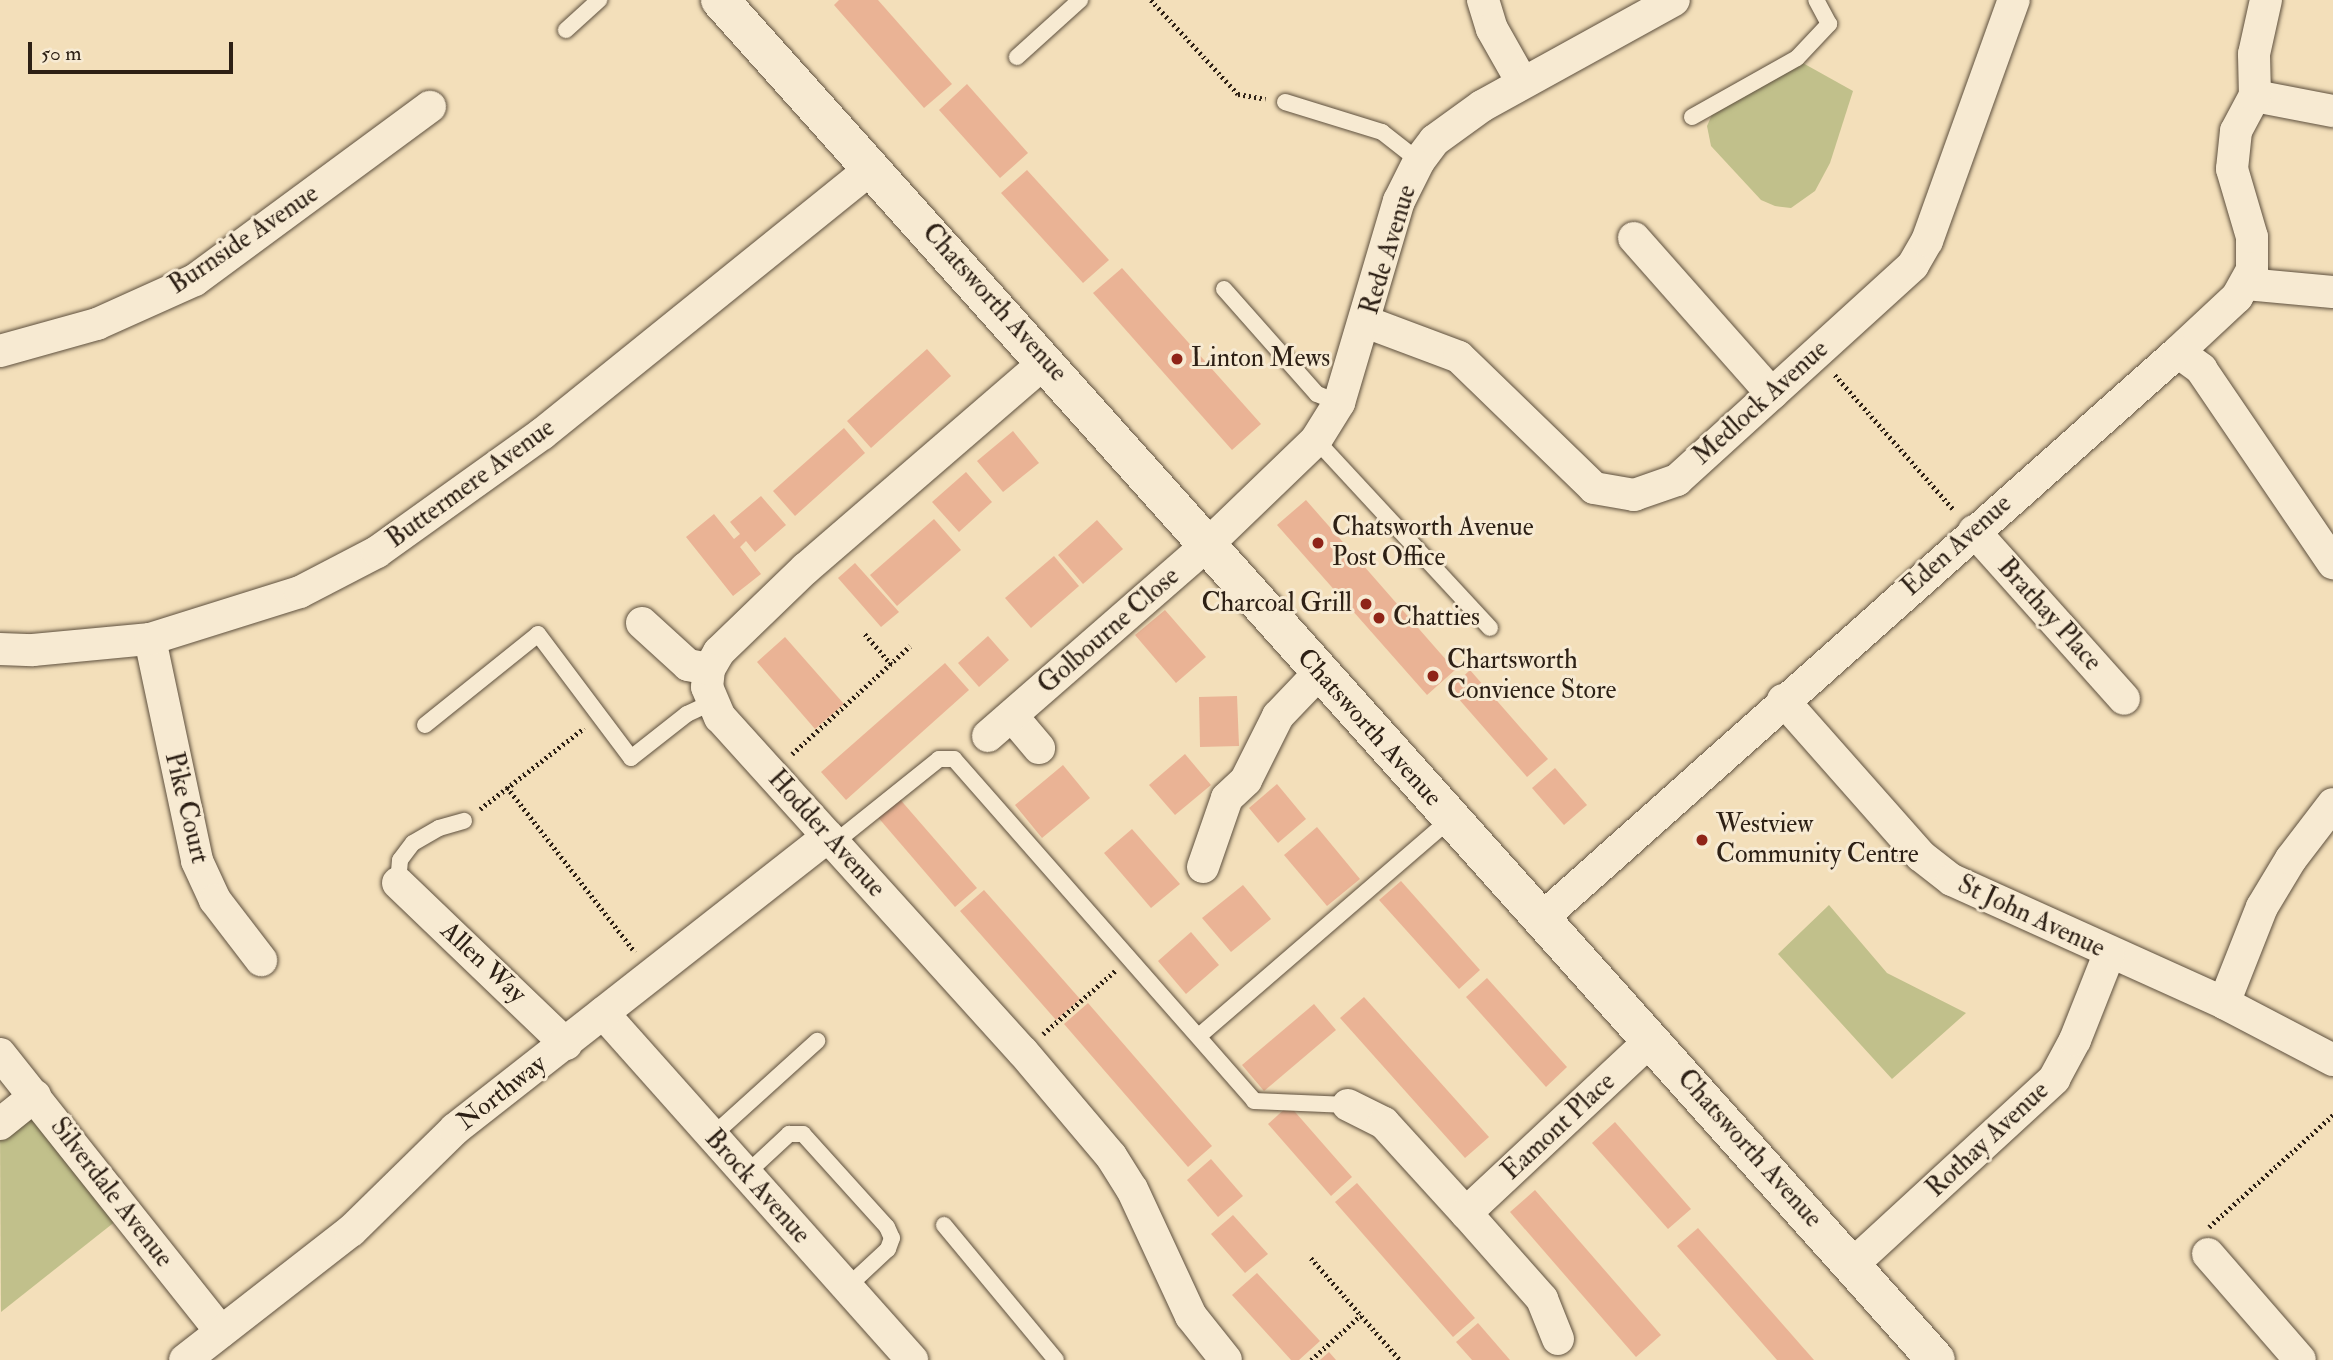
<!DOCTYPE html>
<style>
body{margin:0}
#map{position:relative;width:2333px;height:1360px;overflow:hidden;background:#f3dfba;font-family:"IM FELL Double Pica",serif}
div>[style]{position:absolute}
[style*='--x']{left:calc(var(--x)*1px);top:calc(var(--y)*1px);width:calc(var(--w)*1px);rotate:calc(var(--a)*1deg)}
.green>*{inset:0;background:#c1c08b}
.building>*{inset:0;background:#eab395}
.path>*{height:4.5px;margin-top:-2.25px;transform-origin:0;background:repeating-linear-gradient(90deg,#2d2015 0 2px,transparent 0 5.5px)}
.roads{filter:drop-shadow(0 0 2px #5e503e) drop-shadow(0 0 2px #5e503e)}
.service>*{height:16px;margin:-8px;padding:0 8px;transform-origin:8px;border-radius:8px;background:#f7ead2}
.minor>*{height:32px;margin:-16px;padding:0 16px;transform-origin:16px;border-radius:16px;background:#f7ead2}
.tertiary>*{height:38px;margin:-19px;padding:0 19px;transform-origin:19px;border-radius:19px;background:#f7ead2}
.dots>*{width:19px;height:19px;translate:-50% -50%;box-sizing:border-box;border:4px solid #f7ead2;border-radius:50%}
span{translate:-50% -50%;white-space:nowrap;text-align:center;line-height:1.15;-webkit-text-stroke:6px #f7ead2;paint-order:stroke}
.street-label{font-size:26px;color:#2d2015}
.poi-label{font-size:26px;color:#2d2015}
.left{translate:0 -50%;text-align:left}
.right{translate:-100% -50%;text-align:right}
.scale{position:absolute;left:28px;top:42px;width:205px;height:32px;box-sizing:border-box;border:4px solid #2d2015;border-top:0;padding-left:9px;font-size:21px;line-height:24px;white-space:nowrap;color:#2d2015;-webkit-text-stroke:5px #f7ead2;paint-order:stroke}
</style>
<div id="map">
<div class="green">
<i style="clip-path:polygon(1801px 62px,1853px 91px,1830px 163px,1815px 191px,1791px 208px,1775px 206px,1761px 200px,1711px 146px,1707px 126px,1714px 110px)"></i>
<i style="clip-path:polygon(1829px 905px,1887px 973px,1966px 1013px,1892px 1079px,1778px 954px)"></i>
<i style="clip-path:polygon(35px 1097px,126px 1213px,1px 1312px,0 1124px)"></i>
</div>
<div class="building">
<i style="clip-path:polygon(839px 0,878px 0,952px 84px,924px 108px,834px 5px)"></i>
<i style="clip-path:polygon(967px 84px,1028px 153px,1000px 178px,939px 110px)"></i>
<i style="clip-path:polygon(1027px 170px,1109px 260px,1083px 283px,1001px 193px)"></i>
<i style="clip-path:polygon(1122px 268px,1261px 424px,1232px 450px,1093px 293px)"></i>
<i style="clip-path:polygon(927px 349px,951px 376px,871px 448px,847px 421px)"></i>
<i style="clip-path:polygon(844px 428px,865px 453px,795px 516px,773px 491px)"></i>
<i style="clip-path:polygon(1013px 431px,1039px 463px,1003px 492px,977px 461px)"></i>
<i style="clip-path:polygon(966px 472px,992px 502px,959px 532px,932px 502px)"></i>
<i style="clip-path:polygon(761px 496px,786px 525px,755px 552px,746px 541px,740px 547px,761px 574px,733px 596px,686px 537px,714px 514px,734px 539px,740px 534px,730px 522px)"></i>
<i style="clip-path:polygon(1306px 500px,1455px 670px,1427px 695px,1277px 525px)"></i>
<i style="clip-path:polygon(934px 519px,961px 550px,897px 606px,870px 575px)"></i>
<i style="clip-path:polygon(1097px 520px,1123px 549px,1083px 584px,1058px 555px)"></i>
<i style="clip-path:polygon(1054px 556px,1079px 586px,1031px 628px,1005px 598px)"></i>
<i style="clip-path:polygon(855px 563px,899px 612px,881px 627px,838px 578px)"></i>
<i style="clip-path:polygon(1165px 610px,1206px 657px,1176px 683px,1135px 635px)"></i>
<i style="clip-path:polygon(988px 636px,1009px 660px,979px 687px,958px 663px)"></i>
<i style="clip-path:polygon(785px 637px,844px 704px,815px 729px,757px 662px)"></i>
<i style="clip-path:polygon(945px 663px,969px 690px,846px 800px,821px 772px)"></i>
<i style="clip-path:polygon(1470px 670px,1548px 759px,1527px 777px,1450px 689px)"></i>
<i style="clip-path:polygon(1237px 696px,1239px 746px,1200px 747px,1199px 697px)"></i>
<i style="clip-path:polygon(1185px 754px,1211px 785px,1175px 815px,1149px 785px)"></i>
<i style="clip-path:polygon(1063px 765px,1090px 798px,1042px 838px,1015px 805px)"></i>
<i style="clip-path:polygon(1555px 768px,1587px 805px,1564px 825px,1532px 788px)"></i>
<i style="clip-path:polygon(1277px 784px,1306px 819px,1278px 843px,1249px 808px)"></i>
<i style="clip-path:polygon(898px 797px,977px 888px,955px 907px,876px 815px)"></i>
<i style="clip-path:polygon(1317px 827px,1360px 879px,1327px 906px,1284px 855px)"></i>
<i style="clip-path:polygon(1132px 829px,1180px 884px,1151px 908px,1104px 853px)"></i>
<i style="clip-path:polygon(1401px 881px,1480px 970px,1459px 989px,1379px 900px)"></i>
<i style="clip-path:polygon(1243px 885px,1271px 919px,1231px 952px,1202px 918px)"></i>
<i style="clip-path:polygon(984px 890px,1080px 999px,1056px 1020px,960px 911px)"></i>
<i style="clip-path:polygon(1191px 932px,1219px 965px,1186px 994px,1158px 961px)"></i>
<i style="clip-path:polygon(1487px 978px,1567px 1067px,1546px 1087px,1466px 997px)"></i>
<i style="clip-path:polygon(1364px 997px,1489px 1137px,1465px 1158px,1340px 1018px)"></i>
<i style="clip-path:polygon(1088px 1003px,1212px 1146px,1188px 1167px,1064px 1024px)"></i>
<i style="clip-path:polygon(1314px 1004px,1336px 1030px,1264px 1091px,1242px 1065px)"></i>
<i style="clip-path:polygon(1289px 1105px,1352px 1177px,1331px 1196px,1268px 1124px)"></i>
<i style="clip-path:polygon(1615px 1122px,1691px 1209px,1668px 1229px,1592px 1143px)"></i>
<i style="clip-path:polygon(1211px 1159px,1243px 1196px,1218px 1217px,1187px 1180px)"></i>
<i style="clip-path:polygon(1357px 1183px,1475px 1318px,1453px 1337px,1335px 1202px)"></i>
<i style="clip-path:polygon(1535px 1190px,1661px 1335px,1636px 1357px,1510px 1212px)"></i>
<i style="clip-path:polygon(1233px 1215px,1268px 1254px,1245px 1273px,1211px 1234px)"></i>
<i style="clip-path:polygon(1698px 1228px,1814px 1360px,1777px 1360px,1677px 1246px)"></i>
<i style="clip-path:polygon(1257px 1273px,1320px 1341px,1299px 1360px,1291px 1360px,1232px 1295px)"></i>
<i style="clip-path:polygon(1478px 1323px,1510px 1360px,1472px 1360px,1456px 1342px)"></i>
<i style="clip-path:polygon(1329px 1352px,1336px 1360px,1320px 1360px)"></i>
</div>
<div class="path">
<i style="--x:1151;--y:0;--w:128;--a:47.2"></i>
<i style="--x:1238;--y:94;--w:28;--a:10"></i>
<i style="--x:1835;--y:375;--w:180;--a:48.6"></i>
<i style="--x:865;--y:634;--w:40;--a:49"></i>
<i style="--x:792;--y:754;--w:160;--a:-42.5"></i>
<i style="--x:507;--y:787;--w:209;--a:52.2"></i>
<i style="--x:480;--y:809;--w:132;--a:-37.9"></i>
<i style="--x:1043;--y:1034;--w:96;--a:-41.2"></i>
<i style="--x:2209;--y:1227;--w:167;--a:-42.1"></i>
<i style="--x:1311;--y:1258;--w:135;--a:48.9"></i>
<i style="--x:1311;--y:1360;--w:67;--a:-42"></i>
</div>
<div class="roads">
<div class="service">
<i style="--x:566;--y:30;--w:45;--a:-42.3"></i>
<i style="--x:1017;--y:57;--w:85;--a:-42.1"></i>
<i style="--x:1285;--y:102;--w:102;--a:17.2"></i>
<i style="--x:1382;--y:132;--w:47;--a:38.1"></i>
<i style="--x:1692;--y:117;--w:120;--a:-29.3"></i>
<i style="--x:1797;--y:58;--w:47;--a:-46.7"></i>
<i style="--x:1829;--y:24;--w:27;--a:-118"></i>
<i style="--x:1224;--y:289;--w:140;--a:48.5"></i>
<i style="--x:1317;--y:394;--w:24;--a:22"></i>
<i style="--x:1316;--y:440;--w:256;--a:47.2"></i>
<i style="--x:425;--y:725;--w:145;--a:-38.8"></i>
<i style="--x:538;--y:634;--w:155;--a:53.1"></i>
<i style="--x:631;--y:758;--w:71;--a:-38.2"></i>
<i style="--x:687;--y:714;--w:26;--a:-25"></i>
<i style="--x:833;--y:844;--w:136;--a:-38.7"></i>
<i style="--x:939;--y:759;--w:15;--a:0"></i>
<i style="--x:954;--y:759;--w:455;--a:48.7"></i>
<i style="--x:1254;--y:1101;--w:94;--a:2.4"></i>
<i style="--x:398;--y:883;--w:23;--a:-85"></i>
<i style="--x:400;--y:860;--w:21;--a:-53"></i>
<i style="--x:413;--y:843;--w:30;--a:-30"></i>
<i style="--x:439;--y:828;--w:26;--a:-16"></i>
<i style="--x:1199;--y:1036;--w:332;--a:-40.8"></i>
<i style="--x:712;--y:1136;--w:142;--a:-42.1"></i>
<i style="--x:746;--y:1174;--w:59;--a:-42.9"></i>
<i style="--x:789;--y:1134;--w:14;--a:0"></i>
<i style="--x:803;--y:1134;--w:125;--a:47.9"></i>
<i style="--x:887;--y:1227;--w:12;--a:66"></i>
<i style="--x:892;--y:1238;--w:12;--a:110"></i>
<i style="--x:888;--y:1249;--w:57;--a:137.1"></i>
<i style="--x:944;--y:1225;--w:175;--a:50.3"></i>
</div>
<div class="minor">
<i style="--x:1483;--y:0;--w:30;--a:73"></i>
<i style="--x:1492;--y:29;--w:61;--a:60.5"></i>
<i style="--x:2255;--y:96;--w:79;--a:10.9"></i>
<i style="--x:1634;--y:238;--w:208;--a:48.5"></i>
<i style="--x:2246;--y:284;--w:87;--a:5.3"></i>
<i style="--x:1366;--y:322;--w:99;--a:20.6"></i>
<i style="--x:1459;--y:357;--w:188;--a:44.1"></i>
<i style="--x:1594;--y:488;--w:41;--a:9.9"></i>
<i style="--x:1634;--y:495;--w:46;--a:-19.2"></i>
<i style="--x:1677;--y:480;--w:319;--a:-42.3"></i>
<i style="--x:1913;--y:265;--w:28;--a:-60"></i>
<i style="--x:1927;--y:241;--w:256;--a:-70.2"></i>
<i style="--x:0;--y:351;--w:101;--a:-15.6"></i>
<i style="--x:97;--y:324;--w:107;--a:-24.2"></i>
<i style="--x:195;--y:280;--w:292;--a:-36.4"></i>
<i style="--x:2178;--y:352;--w:81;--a:-43"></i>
<i style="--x:2237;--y:297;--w:31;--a:-61"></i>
<i style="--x:2252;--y:270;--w:33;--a:-90"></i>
<i style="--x:2252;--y:237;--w:71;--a:-106.4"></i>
<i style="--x:2232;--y:169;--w:38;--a:-84"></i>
<i style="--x:2236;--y:131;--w:40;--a:-62"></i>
<i style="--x:2255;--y:96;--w:42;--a:-91.4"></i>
<i style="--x:2254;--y:54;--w:55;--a:-77.5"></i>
<i style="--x:1045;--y:362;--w:316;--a:139.2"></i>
<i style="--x:806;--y:568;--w:121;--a:136"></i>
<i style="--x:719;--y:652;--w:20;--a:120"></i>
<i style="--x:709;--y:669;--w:18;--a:96"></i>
<i style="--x:707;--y:687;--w:33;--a:67"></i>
<i style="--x:720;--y:717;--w:452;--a:47.9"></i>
<i style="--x:1023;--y:1052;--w:136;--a:49.8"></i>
<i style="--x:1111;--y:1156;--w:39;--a:58"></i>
<i style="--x:1132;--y:1189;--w:140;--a:65.1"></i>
<i style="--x:1191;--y:1316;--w:56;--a:51.5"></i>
<i style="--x:1974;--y:531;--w:225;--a:48.2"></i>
<i style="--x:642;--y:623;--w:62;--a:42.4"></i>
<i style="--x:688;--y:665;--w:21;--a:11"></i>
<i style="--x:150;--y:639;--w:227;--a:78"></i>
<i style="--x:197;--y:861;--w:43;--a:65.2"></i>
<i style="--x:215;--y:900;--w:76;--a:52.5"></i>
<i style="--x:0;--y:649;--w:33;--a:2"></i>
<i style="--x:33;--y:650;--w:118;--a:-5.4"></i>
<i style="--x:150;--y:639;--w:157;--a:-17.4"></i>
<i style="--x:300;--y:592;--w:87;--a:-27.5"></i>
<i style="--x:377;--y:552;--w:203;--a:-35.6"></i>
<i style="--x:542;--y:434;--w:424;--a:-38.9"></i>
<i style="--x:1783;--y:700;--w:208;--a:48.5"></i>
<i style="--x:1921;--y:856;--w:39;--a:38"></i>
<i style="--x:1952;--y:880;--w:299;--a:24.3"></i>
<i style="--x:2224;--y:1003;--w:123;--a:27.6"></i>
<i style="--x:1012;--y:716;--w:42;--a:49.8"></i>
<i style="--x:988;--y:736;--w:291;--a:-41.1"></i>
<i style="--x:1207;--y:545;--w:151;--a:-43.9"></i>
<i style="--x:1316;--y:440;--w:44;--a:-58.1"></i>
<i style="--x:1339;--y:403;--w:211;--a:-73.5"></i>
<i style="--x:1399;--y:201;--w:45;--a:-63.4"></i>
<i style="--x:1419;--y:161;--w:26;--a:-53"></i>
<i style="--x:1435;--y:140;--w:58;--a:-35.9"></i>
<i style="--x:1482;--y:106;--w:219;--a:-28.9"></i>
<i style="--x:1203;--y:867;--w:73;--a:-70.8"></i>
<i style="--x:1227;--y:798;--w:26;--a:-43"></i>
<i style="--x:1246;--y:780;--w:72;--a:-63.4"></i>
<i style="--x:1278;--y:716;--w:61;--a:-46.3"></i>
<i style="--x:398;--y:883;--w:233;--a:43.8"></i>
<i style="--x:1542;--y:918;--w:851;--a:-41.67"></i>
<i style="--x:2178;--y:352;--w:29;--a:36"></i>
<i style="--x:2201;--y:369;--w:235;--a:55.8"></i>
<i style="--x:2224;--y:1003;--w:103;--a:-68.4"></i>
<i style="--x:2262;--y:907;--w:56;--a:-58.9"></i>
<i style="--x:2291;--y:859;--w:69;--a:-52.6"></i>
<i style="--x:603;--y:1013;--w:465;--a:48.3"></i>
<i style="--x:0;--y:1054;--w:355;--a:51.5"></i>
<i style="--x:1348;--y:1105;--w:40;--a:26.6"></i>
<i style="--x:1384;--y:1123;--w:122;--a:47.7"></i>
<i style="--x:1466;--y:1213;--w:115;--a:48.5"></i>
<i style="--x:1542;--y:1299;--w:43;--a:68.2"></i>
<i style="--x:0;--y:1124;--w:45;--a:-38.7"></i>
<i style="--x:1466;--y:1213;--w:253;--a:-43.1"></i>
<i style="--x:2208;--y:1254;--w:140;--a:49"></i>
<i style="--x:1852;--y:1265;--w:275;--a:-42.6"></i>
<i style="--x:2054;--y:1079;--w:44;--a:-61.7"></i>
<i style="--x:2075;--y:1040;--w:92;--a:-68.4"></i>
<i style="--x:185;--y:1360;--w:210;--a:-37.9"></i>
<i style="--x:351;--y:1231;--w:146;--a:-44.4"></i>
<i style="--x:455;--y:1129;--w:474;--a:-38.1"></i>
</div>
<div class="tertiary">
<i style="--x:720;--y:0;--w:1824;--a:48.2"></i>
</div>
</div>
<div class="dots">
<i style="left:1177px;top:359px;background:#8f2418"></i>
<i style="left:1318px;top:543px;background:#8f2418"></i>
<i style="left:1366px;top:604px;background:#8f2418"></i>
<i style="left:1379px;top:618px;background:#8f2418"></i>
<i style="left:1433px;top:676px;background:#8f2418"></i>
<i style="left:1702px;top:840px;background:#8f2418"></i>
</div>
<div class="street-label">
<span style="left:244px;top:240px;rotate:-34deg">Burnside Avenue</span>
<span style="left:1389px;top:250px;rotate:-73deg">Rede Avenue</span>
<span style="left:994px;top:303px;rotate:48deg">Chatsworth Avenue</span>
<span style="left:1761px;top:403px;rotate:-42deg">Medlock Avenue</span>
<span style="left:471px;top:484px;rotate:-36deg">Buttermere Avenue</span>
<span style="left:1957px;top:546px;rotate:-42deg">Eden Avenue</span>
<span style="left:2049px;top:615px;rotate:48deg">Brathay Place</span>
<span style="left:1109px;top:631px;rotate:-41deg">Golbourne Close</span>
<span style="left:1369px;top:728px;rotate:48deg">Chatsworth Avenue</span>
<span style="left:186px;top:808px;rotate:76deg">Pike Court</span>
<span style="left:826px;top:834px;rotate:48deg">Hodder Avenue</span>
<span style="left:2031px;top:917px;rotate:25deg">St John Avenue</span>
<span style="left:483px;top:963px;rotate:43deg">Allen Way</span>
<span style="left:502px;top:1093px;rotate:-38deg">Northway</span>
<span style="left:1559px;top:1127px;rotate:-43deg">Eamont Place</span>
<span style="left:1988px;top:1140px;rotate:-43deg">Rothay Avenue</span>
<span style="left:1749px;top:1149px;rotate:48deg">Chatsworth Avenue</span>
<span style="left:757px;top:1187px;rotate:48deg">Brock Avenue</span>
<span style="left:111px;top:1193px;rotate:52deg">Silverdale Avenue</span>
</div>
<div class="poi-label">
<span class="left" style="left:1191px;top:359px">Linton Mews</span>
<span class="left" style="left:1332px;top:543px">Chatsworth Avenue<br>Post Office</span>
<span class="right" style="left:1352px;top:604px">Charcoal Grill</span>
<span class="left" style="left:1393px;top:618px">Chatties</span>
<span class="left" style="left:1447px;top:676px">Chartsworth<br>Convience Store</span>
<span class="left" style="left:1716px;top:840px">Westview<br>Community Centre</span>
</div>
<div class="scale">50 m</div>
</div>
